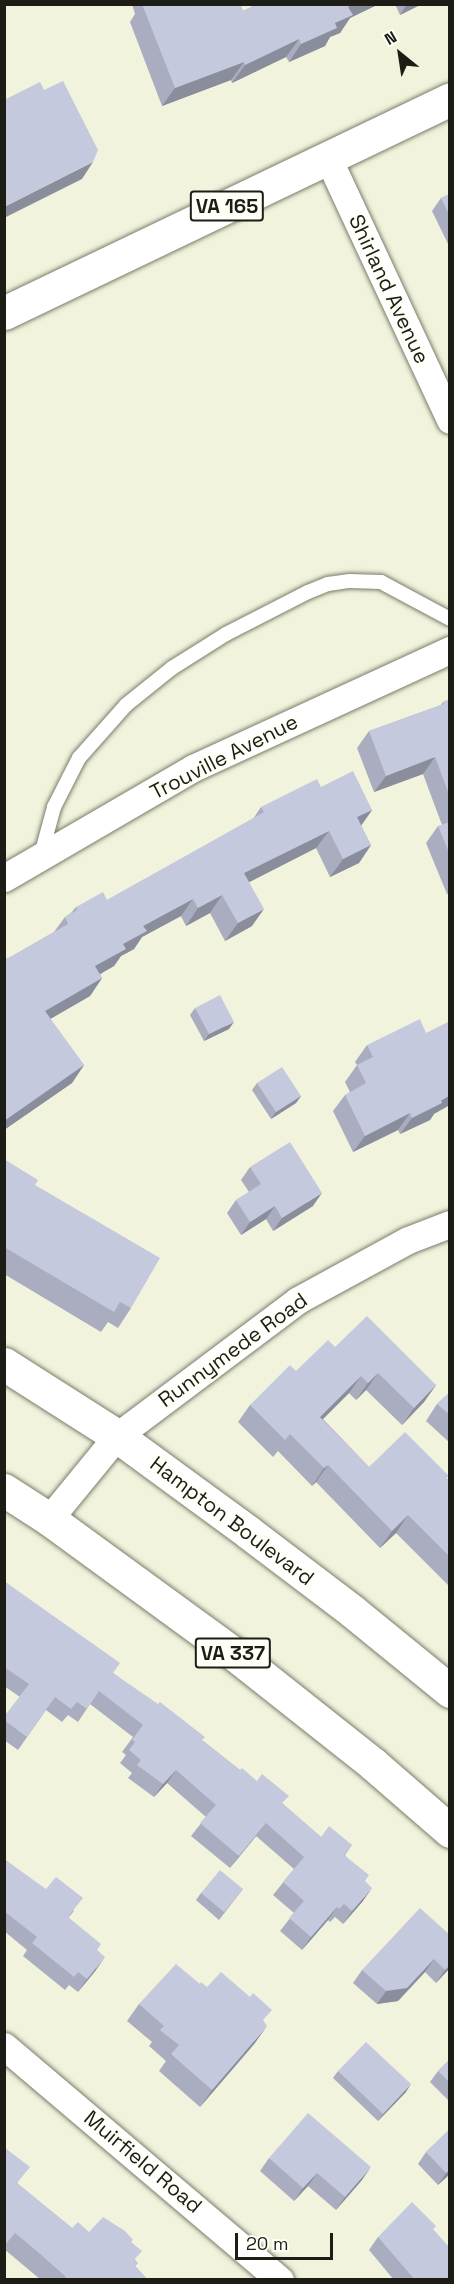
<!DOCTYPE html>
<style>
body{margin:0}
#map{position:relative;width:454px;height:2284px;overflow:hidden;background:#f2f3dd;font-family:"Space Grotesk",sans-serif}
div>[style]{position:absolute}
[style*='--x']{left:calc(var(--x)*1px);top:calc(var(--y)*1px);width:calc(var(--w)*1px);rotate:calc(var(--a)*1deg)}
.roads{filter:drop-shadow(0 0 2px #7c7d6a) drop-shadow(0 0 2px #7c7d6a)}
.service>*{height:14px;margin:-7px;padding:0 7px;transform-origin:7px;border-radius:7px;background:#fff}
.minor>*{height:27px;margin:-13.5px;padding:0 13.5px;transform-origin:13.5px;border-radius:13.5px;background:#fff}
.primary>*{height:33px;margin:-16.5px;padding:0 16.5px;transform-origin:16.5px;border-radius:16.5px;background:#fff}
.wall>*{inset:0;background:#a9adbf}
.shaded-wall>*{inset:0;background:#8a8d9b}
.building>*{inset:0;background:#c5c9de}
span{translate:-50% -50%;white-space:nowrap;text-align:center;line-height:1.15;-webkit-text-stroke:5px #fefff6;paint-order:stroke}
.shield-label span{padding:2px 4px;background:#fefff6;border:2px solid;border-radius:4px;-webkit-text-stroke-width:0}
.shield-label{font-size:20px;color:#1d1d15;font-weight:700}
.street-label{font-size:21px;color:#1d1d15}
.frame{position:absolute;inset:0;border:6px solid #1d1d15;pointer-events:none}
.north{position:absolute;left:370px;top:24px;width:60px;height:60px;-webkit-text-stroke:4px #fefff6;paint-order:stroke;rotate:330deg;font-size:16px;font-weight:700;line-height:24px;text-align:center;color:#1d1d15}
.north::after{content:'';display:block;margin:auto;width:21px;height:27px;background:#1d1d15;clip-path:polygon(50% 0,100% 100%,50% 72%,0 100%)}
.scale{position:absolute;left:235px;top:2233px;width:98px;height:27px;box-sizing:border-box;border:3px solid #1d1d15;border-top:0;padding-left:8px;font-size:18px;line-height:21px;white-space:nowrap;color:#1d1d15;-webkit-text-stroke:4px #fefff6;paint-order:stroke}
</style>
<div id="map">
<div class="roads">
<div class="service">
<i style="--x:41;--y:855;--w:50;--a:-74.8"></i>
<i style="--x:54;--y:807;--w:55;--a:-63"></i>
<i style="--x:79;--y:758;--w:71;--a:-48.4"></i>
<i style="--x:126;--y:705;--w:59;--a:-38.8"></i>
<i style="--x:172;--y:668;--w:64;--a:-32.2"></i>
<i style="--x:226;--y:634;--w:92;--a:-27.1"></i>
<i style="--x:308;--y:592;--w:22;--a:-22"></i>
<i style="--x:328;--y:584;--w:22;--a:-8"></i>
<i style="--x:350;--y:581;--w:31;--a:2"></i>
<i style="--x:381;--y:582;--w:78;--a:28.2"></i>
</div>
<div class="minor">
<i style="--x:328;--y:158;--w:289;--a:65"></i>
<i style="--x:4;--y:878;--w:219;--a:-30.2"></i>
<i style="--x:193;--y:768;--w:283;--a:-24.7"></i>
<i style="--x:49;--y:1519;--w:107;--a:-50.7"></i>
<i style="--x:117;--y:1436;--w:226;--a:-36.9"></i>
<i style="--x:298;--y:1300;--w:125;--a:-28.6"></i>
<i style="--x:408;--y:1240;--w:45;--a:-20.9"></i>
<i style="--x:4;--y:2046;--w:362;--a:40.3"></i>
</div>
<div class="primary">
<i style="--x:4;--y:313;--w:495;--a:-25.6"></i>
<i style="--x:4;--y:1364;--w:134;--a:32.5"></i>
<i style="--x:117;--y:1436;--w:162;--a:36.2"></i>
<i style="--x:248;--y:1532;--w:131;--a:37.2"></i>
<i style="--x:352;--y:1611;--w:127;--a:39.2"></i>
<i style="--x:4;--y:1490;--w:54;--a:32.8"></i>
<i style="--x:49;--y:1519;--w:228;--a:36.1"></i>
<i style="--x:233;--y:1653;--w:179;--a:38.4"></i>
<i style="--x:373;--y:1764;--w:102;--a:41"></i>
</div>
</div>
<div class="wall">
<i style="clip-path:polygon(132px 4px,240px 4px,243px 11px,257px 4px,379px 4px,350px 18px,340px 33px,330px 37px,325px 46px,289px 62px,286px 57px,232px 83px,231px 80px,162px 106px,130px 22px,135px 14px)"></i>
<i style="clip-path:polygon(395px 4px,422px 4px,400px 15px)"></i>
<i style="clip-path:polygon(450px 194px,450px 248px,432px 211px,441px 198px)"></i>
<i style="clip-path:polygon(450px 699px,450px 893px,447px 894px,426px 843px,438px 826px,442px 825px,423px 774px,374px 792px,357px 748px,369px 731px,441px 705px,443px 702px)"></i>
<i style="clip-path:polygon(321px 787px,372px 810px,361px 826px,371px 845px,359px 863px,330px 877px,316px 848px,249px 882px,252px 926px,225px 941px,210px 913px,186px 926px,181px 916px,142px 937px,134px 949px,121px 956px,114px 966px,100px 974px,102px 978px,90px 996px,50px 1019px,84px 1065px,72px 1083px,4px 1130px,4px 958px,7px 959px,54px 932px,65px 917px,71px 913px,76px 907px,107px 900px,253px 819px,261px 807px)"></i>
<i style="clip-path:polygon(195px 1008px,229px 1029px,204px 1041px,190px 1015px)"></i>
<i style="clip-path:polygon(367px 1045px,434px 1114px,430px 1120px,400px 1134px,398px 1130px,353px 1152px,333px 1111px,345px 1095px,350px 1092px,345px 1082px,357px 1065px,355px 1062px)"></i>
<i style="clip-path:polygon(257px 1083px,301px 1096px,296px 1103px,271px 1119px,252px 1090px)"></i>
<i style="clip-path:polygon(4px 1159px,35px 1185px,131px 1308px,118px 1328px,108px 1322px,101px 1332px,4px 1274px)"></i>
<i style="clip-path:polygon(250px 1167px,313px 1206px,273px 1231px,266px 1219px,241px 1235px,227px 1213px,236px 1200px,249px 1192px,241px 1180px)"></i>
<i style="clip-path:polygon(335px 1347px,436px 1385px,424px 1402px,402px 1425px,366px 1390px,356px 1400px,349px 1393px,323px 1419px,369px 1467px,447px 1479px,450px 1482px,450px 1587px,396px 1533px,380px 1548px,316px 1482px,312px 1486px,278px 1451px,273px 1457px,238px 1422px,250px 1405px,296px 1371px)"></i>
<i style="clip-path:polygon(450px 1392px,450px 1443px,426px 1421px,437px 1404px)"></i>
<i style="clip-path:polygon(4px 1581px,113px 1673px,202px 1740px,283px 1804px,321px 1837px,352px 1845px,345px 1855px,365px 1881px,363px 1901px,343px 1924px,335px 1917px,330px 1922px,328px 1920px,302px 1950px,280px 1931px,294px 1913px,273px 1895px,294px 1869px,256px 1836px,230px 1868px,191px 1836px,206px 1817px,167px 1783px,154px 1797px,128px 1778px,132px 1773px,120px 1763px,126px 1755px,122px 1752px,133px 1737px,90px 1704px,78px 1722px,68px 1715px,62px 1722px,46px 1710px,18px 1750px,4px 1740px,4px 1717px,20px 1697px,4px 1686px)"></i>
<i style="clip-path:polygon(4px 1859px,74px 1911px,68px 1918px,97px 1950px,96px 1970px,78px 1992px,69px 1985px,65px 1990px,23px 1956px,27px 1950px,4px 1931px)"></i>
<i style="clip-path:polygon(243px 1889px,219px 1920px,196px 1900px,201px 1893px)"></i>
<i style="clip-path:polygon(450px 1935px,450px 1968px,436px 1983px,425px 1972px,398px 2001px,377px 2004px,353px 1983px,362px 1970px)"></i>
<i style="clip-path:polygon(200px 1984px,207px 1987px,255px 2043px,200px 2107px,159px 2071px,166px 2061px,149px 2046px,152px 2042px,127px 2021px,139px 2004px)"></i>
<i style="clip-path:polygon(450px 2059px,450px 2102px,430px 2082px,438px 2071px)"></i>
<i style="clip-path:polygon(338px 2071px,406px 2092px,378px 2121px,333px 2078px)"></i>
<i style="clip-path:polygon(450px 2129px,450px 2174px,438px 2185px,418px 2164px,426px 2152px)"></i>
<i style="clip-path:polygon(4px 2147px,18px 2184px,72px 2228px,131px 2242px,135px 2260px,138px 2263px,135px 2266px,148px 2280px,41px 2280px,4px 2249px)"></i>
<i style="clip-path:polygon(269px 2158px,362px 2180px,336px 2210px,308px 2186px,294px 2201px,260px 2171px)"></i>
<i style="clip-path:polygon(434px 2230px,450px 2280px,394px 2280px,369px 2250px,378px 2237px)"></i>
</div>
<div class="shaded-wall">
<i style="clip-path:polygon(353px 4px,379px 4px,350px 18px,340px 33px,330px 37px,325px 46px,289px 62px,301px 44px,348px 7px)"></i>
<i style="clip-path:polygon(407px 4px,422px 4px,400px 15px)"></i>
<i style="clip-path:polygon(299px 39px,286px 57px,232px 83px,245px 65px)"></i>
<i style="clip-path:polygon(244px 62px,231px 80px,162px 106px,175px 88px)"></i>
<i style="clip-path:polygon(93px 162px,82px 179px,4px 218px,4px 209px,6px 206px)"></i>
<i style="clip-path:polygon(435px 757px,423px 774px,374px 792px,386px 776px)"></i>
<i style="clip-path:polygon(372px 810px,360px 827px,357px 817px)"></i>
<i style="clip-path:polygon(329px 831px,316px 848px,232px 891px,244px 873px)"></i>
<i style="clip-path:polygon(371px 845px,359px 863px,330px 877px,343px 859px)"></i>
<i style="clip-path:polygon(222px 895px,210px 913px,186px 926px,198px 908px)"></i>
<i style="clip-path:polygon(193px 899px,181px 916px,142px 937px,134px 949px,121px 956px,114px 966px,83px 984px,95px 966px,123px 944px,143px 926px)"></i>
<i style="clip-path:polygon(264px 909px,252px 926px,225px 941px,238px 923px)"></i>
<i style="clip-path:polygon(102px 978px,90px 996px,33px 1029px,45px 1011px)"></i>
<i style="clip-path:polygon(234px 1022px,229px 1029px,204px 1041px,209px 1034px)"></i>
<i style="clip-path:polygon(84px 1065px,72px 1083px,4px 1130px,4px 1121px)"></i>
<i style="clip-path:polygon(450px 1095px,450px 1105px,434px 1114px,430px 1120px,400px 1134px,412px 1118px)"></i>
<i style="clip-path:polygon(301px 1096px,296px 1103px,271px 1119px,276px 1112px)"></i>
<i style="clip-path:polygon(410px 1113px,398px 1130px,353px 1152px,365px 1136px)"></i>
<i style="clip-path:polygon(322px 1193px,313px 1206px,273px 1231px,282px 1218px)"></i>
<i style="clip-path:polygon(275px 1206px,266px 1219px,241px 1235px,250px 1222px)"></i>
<i style="clip-path:polygon(378px 1373px,366px 1390px,356px 1400px,368px 1383px)"></i>
<i style="clip-path:polygon(361px 1376px,349px 1393px,308px 1434px,320px 1417px)"></i>
<i style="clip-path:polygon(436px 1385px,424px 1402px,402px 1425px,414px 1408px)"></i>
<i style="clip-path:polygon(328px 1465px,316px 1482px,312px 1486px,324px 1468px)"></i>
<i style="clip-path:polygon(408px 1515px,396px 1533px,380px 1548px,392px 1531px)"></i>
<i style="clip-path:polygon(176px 1770px,167px 1783px,154px 1797px,163px 1784px)"></i>
<i style="clip-path:polygon(266px 1823px,256px 1836px,230px 1868px,239px 1856px)"></i>
<i style="clip-path:polygon(372px 1888px,363px 1901px,343px 1924px,352px 1911px)"></i>
<i style="clip-path:polygon(337px 1907px,328px 1920px,302px 1950px,311px 1937px)"></i>
<i style="clip-path:polygon(105px 1957px,96px 1970px,78px 1992px,87px 1979px)"></i>
<i style="clip-path:polygon(434px 1959px,425px 1972px,398px 2001px,377px 2004px,386px 1991px)"></i>
<i style="clip-path:polygon(450px 1965px,450px 1968px,436px 1983px,445px 1970px)"></i>
<i style="clip-path:polygon(267px 2026px,255px 2043px,200px 2107px,212px 2090px)"></i>
<i style="clip-path:polygon(411px 2084px,406px 2092px,378px 2121px,383px 2114px)"></i>
<i style="clip-path:polygon(371px 2167px,362px 2180px,336px 2210px,345px 2197px)"></i>
<i style="clip-path:polygon(450px 2170px,450px 2174px,438px 2185px,446px 2173px)"></i>
<i style="clip-path:polygon(317px 2173px,308px 2186px,294px 2201px,303px 2188px)"></i>
</div>
<div class="building">
<i style="clip-path:polygon(142px 4px,240px 4px,243px 11px,257px 4px,353px 4px,348px 7px,353px 15px,335px 23px,337px 28px,301px 44px,299px 39px,245px 65px,244px 62px,175px 88px)"></i>
<i style="clip-path:polygon(63px 81px,98px 150px,93px 162px,6px 206px,4px 205px,4px 100px,40px 82px,44px 90px)"></i>
<i style="clip-path:polygon(450px 194px,450px 216px,441px 198px)"></i>
<i style="clip-path:polygon(450px 699px,450px 797px,435px 757px,386px 776px,369px 731px,444px 704px,443px 702px)"></i>
<i style="clip-path:polygon(353px 771px,372px 810px,357px 817px,371px 845px,343px 859px,329px 831px,244px 873px,264px 909px,238px 923px,222px 895px,198px 908px,193px 899px,143px 926px,147px 931px,123px 944px,126px 949px,95px 966px,102px 978px,45px 1011px,84px 1065px,4px 1121px,4px 958px,6px 957px,7px 959px,68px 924px,65px 917px,77px 910px,76px 907px,103px 892px,107px 900px,264px 812px,261px 807px,317px 779px,321px 787px)"></i>
<i style="clip-path:polygon(450px 822px,450px 855px,438px 826px)"></i>
<i style="clip-path:polygon(220px 995px,234px 1022px,209px 1034px,195px 1008px)"></i>
<i style="clip-path:polygon(420px 1019px,426px 1033px,448px 1022px,450px 1025px,450px 1095px,441px 1100px,442px 1103px,412px 1118px,410px 1113px,365px 1136px,345px 1095px,366px 1083px,357px 1065px,373px 1057px,367px 1045px)"></i>
<i style="clip-path:polygon(282px 1067px,301px 1096px,276px 1112px,257px 1083px)"></i>
<i style="clip-path:polygon(290px 1142px,322px 1193px,282px 1218px,275px 1206px,250px 1222px,236px 1200px,261px 1184px,250px 1167px)"></i>
<i style="clip-path:polygon(4px 1159px,38px 1180px,35px 1185px,160px 1258px,131px 1308px,120px 1302px,114px 1312px,4px 1247px)"></i>
<i style="clip-path:polygon(367px 1316px,436px 1385px,414px 1408px,378px 1373px,368px 1383px,361px 1376px,320px 1417px,369px 1467px,405px 1432px,449px 1476px,446px 1479px,450px 1482px,450px 1557px,408px 1515px,392px 1531px,328px 1465px,324px 1468px,290px 1434px,285px 1440px,250px 1405px,290px 1365px,296px 1371px,328px 1340px,335px 1347px)"></i>
<i style="clip-path:polygon(450px 1392px,450px 1415px,437px 1404px)"></i>
<i style="clip-path:polygon(4px 1581px,120px 1663px,113px 1673px,158px 1704px,160px 1702px,205px 1737px,202px 1740px,240px 1770px,242px 1768px,257px 1781px,262px 1774px,289px 1796px,282px 1803px,321px 1837px,329px 1826px,352px 1845px,344px 1855px,369px 1875px,365px 1881px,372px 1888px,352px 1911px,344px 1904px,339px 1909px,337px 1907px,311px 1937px,289px 1918px,304px 1901px,283px 1882px,304px 1857px,266px 1823px,239px 1856px,200px 1823px,216px 1805px,176px 1770px,163px 1784px,137px 1765px,141px 1760px,129px 1750px,135px 1742px,132px 1740px,143px 1725px,99px 1691px,87px 1709px,77px 1702px,71px 1709px,55px 1697px,27px 1737px,4px 1720px,4px 1717px,29px 1684px,4px 1667px)"></i>
<i style="clip-path:polygon(4px 1859px,46px 1889px,56px 1877px,83px 1898px,68px 1917px,101px 1944px,97px 1950px,105px 1957px,87px 1979px,78px 1972px,74px 1977px,32px 1943px,37px 1937px,4px 1911px)"></i>
<i style="clip-path:polygon(220px 1870px,243px 1889px,224px 1912px,201px 1893px)"></i>
<i style="clip-path:polygon(420px 1908px,450px 1935px,450px 1965px,445px 1970px,434px 1959px,407px 1988px,386px 1991px,362px 1970px)"></i>
<i style="clip-path:polygon(176px 1964px,200px 1984px,201px 1982px,207px 1987px,221px 1972px,250px 1997px,253px 1993px,272px 2010px,263px 2020px,267px 2026px,212px 2090px,171px 2054px,179px 2045px,160px 2030px,164px 2026px,139px 2004px)"></i>
<i style="clip-path:polygon(366px 2042px,411px 2084px,383px 2114px,338px 2071px)"></i>
<i style="clip-path:polygon(450px 2059px,450px 2083px,438px 2071px)"></i>
<i style="clip-path:polygon(308px 2113px,371px 2167px,345px 2197px,317px 2173px,303px 2188px,269px 2158px)"></i>
<i style="clip-path:polygon(450px 2129px,450px 2170px,446px 2173px,426px 2152px)"></i>
<i style="clip-path:polygon(4px 2147px,30px 2167px,17px 2183px,72px 2228px,78px 2222px,89px 2232px,103px 2217px,125px 2231px,133px 2240px,131px 2242px,142px 2251px,134px 2260px,138px 2263px,135px 2266px,148px 2280px,63px 2280px,66px 2277px,38px 2252px,15px 2233px,4px 2246px)"></i>
<i style="clip-path:polygon(412px 2202px,436px 2226px,433px 2229px,450px 2248px,450px 2280px,415px 2280px,378px 2237px)"></i>
</div>
<div class="shield-label">
<span style="left:227px;top:206px">VA 165</span>
<span style="left:233px;top:1653px">VA 337</span>
</div>
<div class="street-label">
<span style="left:389px;top:289px;rotate:65deg">Shirland Avenue</span>
<span style="left:224px;top:757px;rotate:-27deg">Trouville Avenue</span>
<span style="left:233px;top:1350px;rotate:-36deg">Runnymede Road</span>
<span style="left:232px;top:1521px;rotate:37deg">Hampton Boulevard</span>
<span style="left:143px;top:2162px;rotate:40deg">Muirfield Road</span>
</div>
<div class="frame"></div>
<div class="north">N</div>
<div class="scale">20 m</div>
</div>
